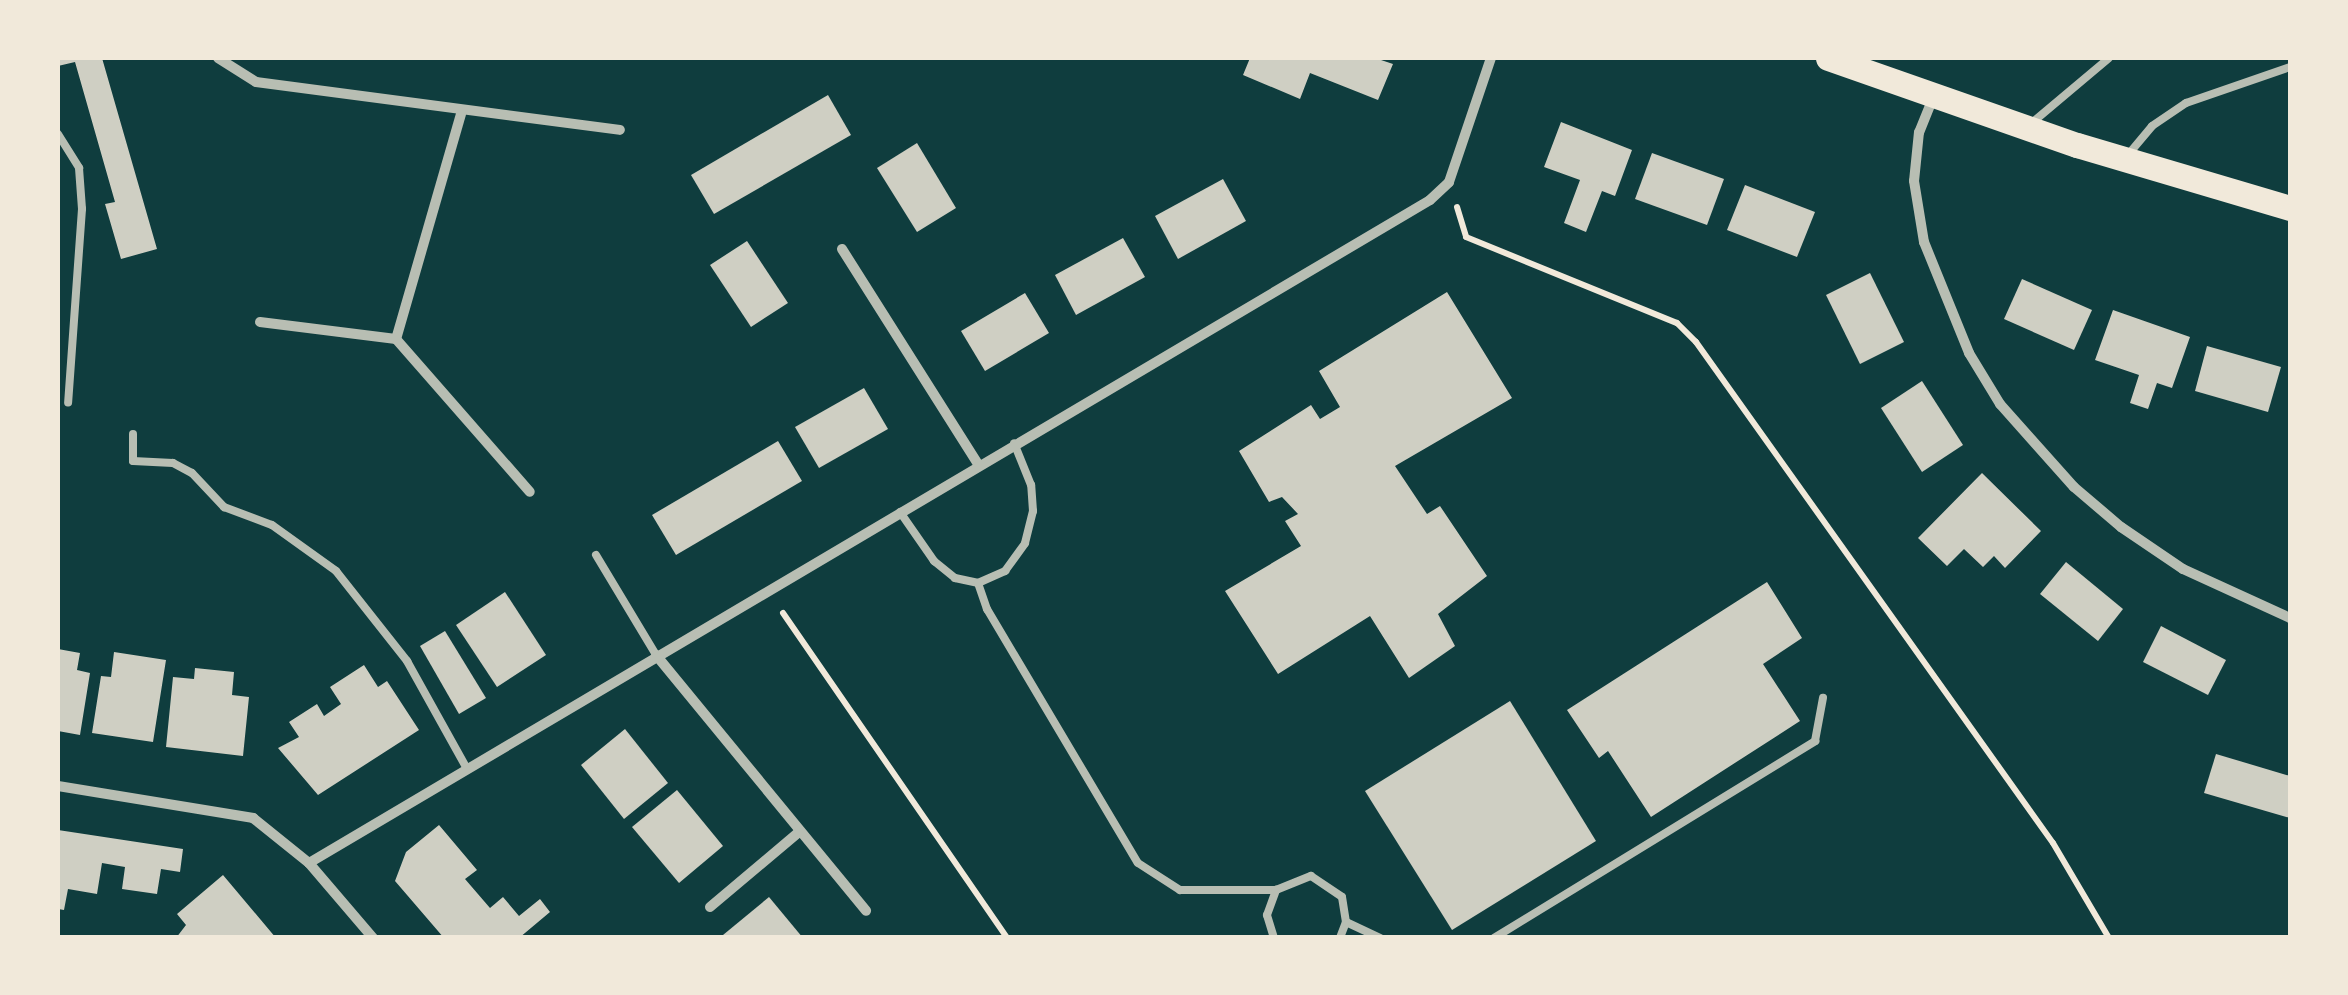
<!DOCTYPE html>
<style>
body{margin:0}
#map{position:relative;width:2348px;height:995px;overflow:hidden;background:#0f3d3e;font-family:"DejaVu Sans",sans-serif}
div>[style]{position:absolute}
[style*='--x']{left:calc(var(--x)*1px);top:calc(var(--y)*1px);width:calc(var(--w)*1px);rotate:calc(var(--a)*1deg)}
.building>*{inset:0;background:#cfcfc3}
.path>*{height:6px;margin:-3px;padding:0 3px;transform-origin:3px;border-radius:3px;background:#f1e9da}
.service>*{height:8px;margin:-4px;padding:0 4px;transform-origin:4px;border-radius:4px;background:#b8beb3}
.minor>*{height:10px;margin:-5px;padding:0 5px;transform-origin:5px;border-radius:5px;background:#b8beb3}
.primary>*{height:25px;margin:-12.5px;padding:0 12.5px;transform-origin:12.5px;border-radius:12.5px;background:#f1e9da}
span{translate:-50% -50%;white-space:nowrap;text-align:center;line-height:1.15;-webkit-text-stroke:9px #f1e9da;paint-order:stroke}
.frame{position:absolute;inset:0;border:60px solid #f1e9da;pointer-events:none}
</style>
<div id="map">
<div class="building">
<i style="clip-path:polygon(58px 58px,102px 58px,157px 249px,121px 259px,105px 204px,115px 202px,75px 62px,58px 66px)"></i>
<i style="clip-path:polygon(1250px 58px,1375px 58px,1393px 64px,1378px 100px,1310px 73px,1300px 99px,1243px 75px)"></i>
<i style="clip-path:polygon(828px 95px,851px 135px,714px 214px,691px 175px)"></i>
<i style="clip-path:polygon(1561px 122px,1632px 150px,1615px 196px,1602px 191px,1586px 232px,1564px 223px,1580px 180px,1544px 167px)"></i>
<i style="clip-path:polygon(917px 143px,956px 208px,917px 232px,877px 168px)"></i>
<i style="clip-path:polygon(1652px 153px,1724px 179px,1707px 225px,1635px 199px)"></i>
<i style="clip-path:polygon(1223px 179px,1246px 221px,1178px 259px,1155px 216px)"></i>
<i style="clip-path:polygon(1745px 185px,1815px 212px,1797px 257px,1727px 230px)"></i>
<i style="clip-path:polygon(1123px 238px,1145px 277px,1076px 315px,1055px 275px)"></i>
<i style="clip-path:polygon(747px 241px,788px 303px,751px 327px,710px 265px)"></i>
<i style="clip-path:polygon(1870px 273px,1904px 342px,1860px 364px,1826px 295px)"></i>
<i style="clip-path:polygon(2022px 279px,2092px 310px,2074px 350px,2004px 319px)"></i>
<i style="clip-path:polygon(1447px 292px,1512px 398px,1395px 466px,1427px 514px,1440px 506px,1487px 576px,1438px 614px,1455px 646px,1409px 678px,1370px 616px,1278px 674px,1225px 591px,1301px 546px,1285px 521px,1298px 514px,1282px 497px,1269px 502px,1239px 451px,1311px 405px,1320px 419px,1340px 407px,1319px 371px)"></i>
<i style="clip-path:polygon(1025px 293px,1049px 333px,985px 371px,961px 331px)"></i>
<i style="clip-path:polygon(2113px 310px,2190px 337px,2172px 388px,2157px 383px,2148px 409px,2130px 403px,2139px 375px,2095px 360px)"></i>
<i style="clip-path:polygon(2207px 346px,2281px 367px,2268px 412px,2195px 391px)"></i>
<i style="clip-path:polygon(1922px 381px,1963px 445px,1922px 472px,1881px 408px)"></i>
<i style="clip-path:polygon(864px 388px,888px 429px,819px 468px,795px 427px)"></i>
<i style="clip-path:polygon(778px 441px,802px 481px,676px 555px,652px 515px)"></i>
<i style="clip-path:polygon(1982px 473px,2041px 531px,2005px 568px,1994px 556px,1983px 567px,1964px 549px,1947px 566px,1918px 538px)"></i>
<i style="clip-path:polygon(2066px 562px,2123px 609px,2098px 641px,2040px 594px)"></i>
<i style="clip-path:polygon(1767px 582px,1802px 638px,1763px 664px,1800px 721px,1651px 817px,1608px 751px,1599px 758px,1567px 710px)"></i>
<i style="clip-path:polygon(505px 592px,546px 655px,497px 687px,456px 625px)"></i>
<i style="clip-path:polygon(2161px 626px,2226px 660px,2208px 695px,2143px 662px)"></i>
<i style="clip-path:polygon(445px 631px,486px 698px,459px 714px,420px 646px)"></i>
<i style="clip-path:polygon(58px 649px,80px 653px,77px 670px,90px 673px,80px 735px,58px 731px)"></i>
<i style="clip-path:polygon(114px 652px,166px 660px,153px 742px,92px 733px,101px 676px,111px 677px)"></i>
<i style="clip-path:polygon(364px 665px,378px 687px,387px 681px,419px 730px,318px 795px,278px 748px,299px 737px,289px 722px,317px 704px,324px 716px,341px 704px,330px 687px)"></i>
<i style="clip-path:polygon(195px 668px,234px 672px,232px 695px,249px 697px,243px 756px,166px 747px,173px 677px,194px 679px)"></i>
<i style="clip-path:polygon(1510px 701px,1596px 841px,1452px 930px,1365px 791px)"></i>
<i style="clip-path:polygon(625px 729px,668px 783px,624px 819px,581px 765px)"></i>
<i style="clip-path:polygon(2216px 754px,2290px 776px,2290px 818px,2204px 793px)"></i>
<i style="clip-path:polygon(677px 790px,723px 846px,679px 883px,632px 827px)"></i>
<i style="clip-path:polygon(439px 825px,477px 870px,465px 879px,490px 908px,503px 897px,519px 916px,540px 899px,550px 912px,519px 938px,444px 938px,395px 881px,406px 852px)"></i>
<i style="clip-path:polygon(58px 830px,183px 849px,180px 872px,161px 869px,157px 894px,122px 889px,125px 867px,102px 863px,97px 894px,68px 889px,64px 910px,58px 909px)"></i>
<i style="clip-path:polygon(223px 875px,276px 938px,176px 938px,186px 925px,177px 914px)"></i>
<i style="clip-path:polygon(769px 897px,803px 938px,725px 938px,723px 935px)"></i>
</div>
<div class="path">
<i style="--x:1457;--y:207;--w:31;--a:73"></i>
<i style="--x:1466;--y:237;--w:228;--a:22.2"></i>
<i style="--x:1677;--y:323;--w:27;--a:45"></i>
<i style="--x:1696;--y:342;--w:615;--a:54.53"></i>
<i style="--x:2053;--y:843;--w:110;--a:59.5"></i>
<i style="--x:783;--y:613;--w:395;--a:55.4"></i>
</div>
<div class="service">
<i style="--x:2033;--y:122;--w:99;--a:-40.1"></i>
<i style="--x:58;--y:134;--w:40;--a:58"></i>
<i style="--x:79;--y:168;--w:41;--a:85.8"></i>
<i style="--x:82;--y:209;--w:194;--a:94.1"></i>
<i style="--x:2127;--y:156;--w:39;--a:-50"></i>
<i style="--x:2152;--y:126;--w:41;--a:-34.1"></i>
<i style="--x:2186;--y:103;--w:110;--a:-19.1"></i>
<i style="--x:133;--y:434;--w:27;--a:90"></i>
<i style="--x:133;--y:461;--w:40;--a:2.9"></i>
<i style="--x:173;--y:463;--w:21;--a:28"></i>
<i style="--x:192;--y:473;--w:47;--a:46.7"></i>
<i style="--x:224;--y:507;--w:51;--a:20.6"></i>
<i style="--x:272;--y:525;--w:79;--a:35.7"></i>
<i style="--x:336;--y:571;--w:115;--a:51.7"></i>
<i style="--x:407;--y:661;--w:121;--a:60.9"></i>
<i style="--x:900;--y:512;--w:60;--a:55.2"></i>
<i style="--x:934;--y:561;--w:27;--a:39"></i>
<i style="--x:955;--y:578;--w:24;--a:12"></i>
<i style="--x:978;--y:583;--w:30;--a:-24"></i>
<i style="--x:1005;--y:571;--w:34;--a:-54"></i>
<i style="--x:1025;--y:543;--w:33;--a:-76"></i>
<i style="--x:1033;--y:511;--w:26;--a:-94"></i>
<i style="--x:1031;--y:485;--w:45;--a:-112"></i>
<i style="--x:596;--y:555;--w:117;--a:59"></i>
<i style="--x:978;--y:583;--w:28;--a:71"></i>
<i style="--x:987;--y:609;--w:295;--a:59.3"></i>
<i style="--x:1138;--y:863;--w:50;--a:32.7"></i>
<i style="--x:1180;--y:890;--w:96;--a:0"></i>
<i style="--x:1346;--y:922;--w:38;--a:25"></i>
<i style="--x:1274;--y:938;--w:24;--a:-107"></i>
<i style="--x:1267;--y:915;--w:27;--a:-70"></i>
<i style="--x:1276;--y:890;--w:38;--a:-22"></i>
<i style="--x:1311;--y:876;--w:37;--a:34"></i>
<i style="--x:1342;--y:897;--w:25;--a:81"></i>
<i style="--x:1346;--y:922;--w:17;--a:111"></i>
<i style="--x:1494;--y:938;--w:377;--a:-31.5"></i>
<i style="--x:1815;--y:741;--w:44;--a:-79.5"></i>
</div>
<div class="minor">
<i style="--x:218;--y:58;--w:45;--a:32.3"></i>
<i style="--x:256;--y:82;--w:367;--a:7.5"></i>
<i style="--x:1933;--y:98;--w:37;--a:112"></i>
<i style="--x:1919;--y:132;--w:49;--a:95.8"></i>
<i style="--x:1914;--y:181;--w:62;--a:80.7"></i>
<i style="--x:1924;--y:242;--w:120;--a:67.9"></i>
<i style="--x:1969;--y:353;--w:60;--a:58.7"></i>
<i style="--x:2000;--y:404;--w:111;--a:48.3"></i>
<i style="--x:2074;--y:487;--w:62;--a:40.4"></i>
<i style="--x:2121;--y:527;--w:75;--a:34.1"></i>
<i style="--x:2183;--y:569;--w:118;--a:24.6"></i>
<i style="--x:461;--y:114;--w:234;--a:106.1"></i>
<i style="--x:396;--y:339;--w:203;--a:48.8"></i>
<i style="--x:842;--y:249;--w:254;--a:57.7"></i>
<i style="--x:260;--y:322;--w:137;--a:7.1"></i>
<i style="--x:656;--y:655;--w:331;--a:50.6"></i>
<i style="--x:58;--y:786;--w:198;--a:9.3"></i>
<i style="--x:253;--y:818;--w:72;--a:38.8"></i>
<i style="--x:309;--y:863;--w:99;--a:49.5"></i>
<i style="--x:309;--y:863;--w:1302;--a:-30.6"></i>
<i style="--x:1430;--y:200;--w:26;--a:-43"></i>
<i style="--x:1449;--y:182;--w:131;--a:-71.3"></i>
<i style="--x:710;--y:907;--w:115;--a:-40.1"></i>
</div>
<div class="primary">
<i style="--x:1828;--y:58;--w:264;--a:19.3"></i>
<i style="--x:2077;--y:145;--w:222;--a:16.5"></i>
</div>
<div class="frame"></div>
</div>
